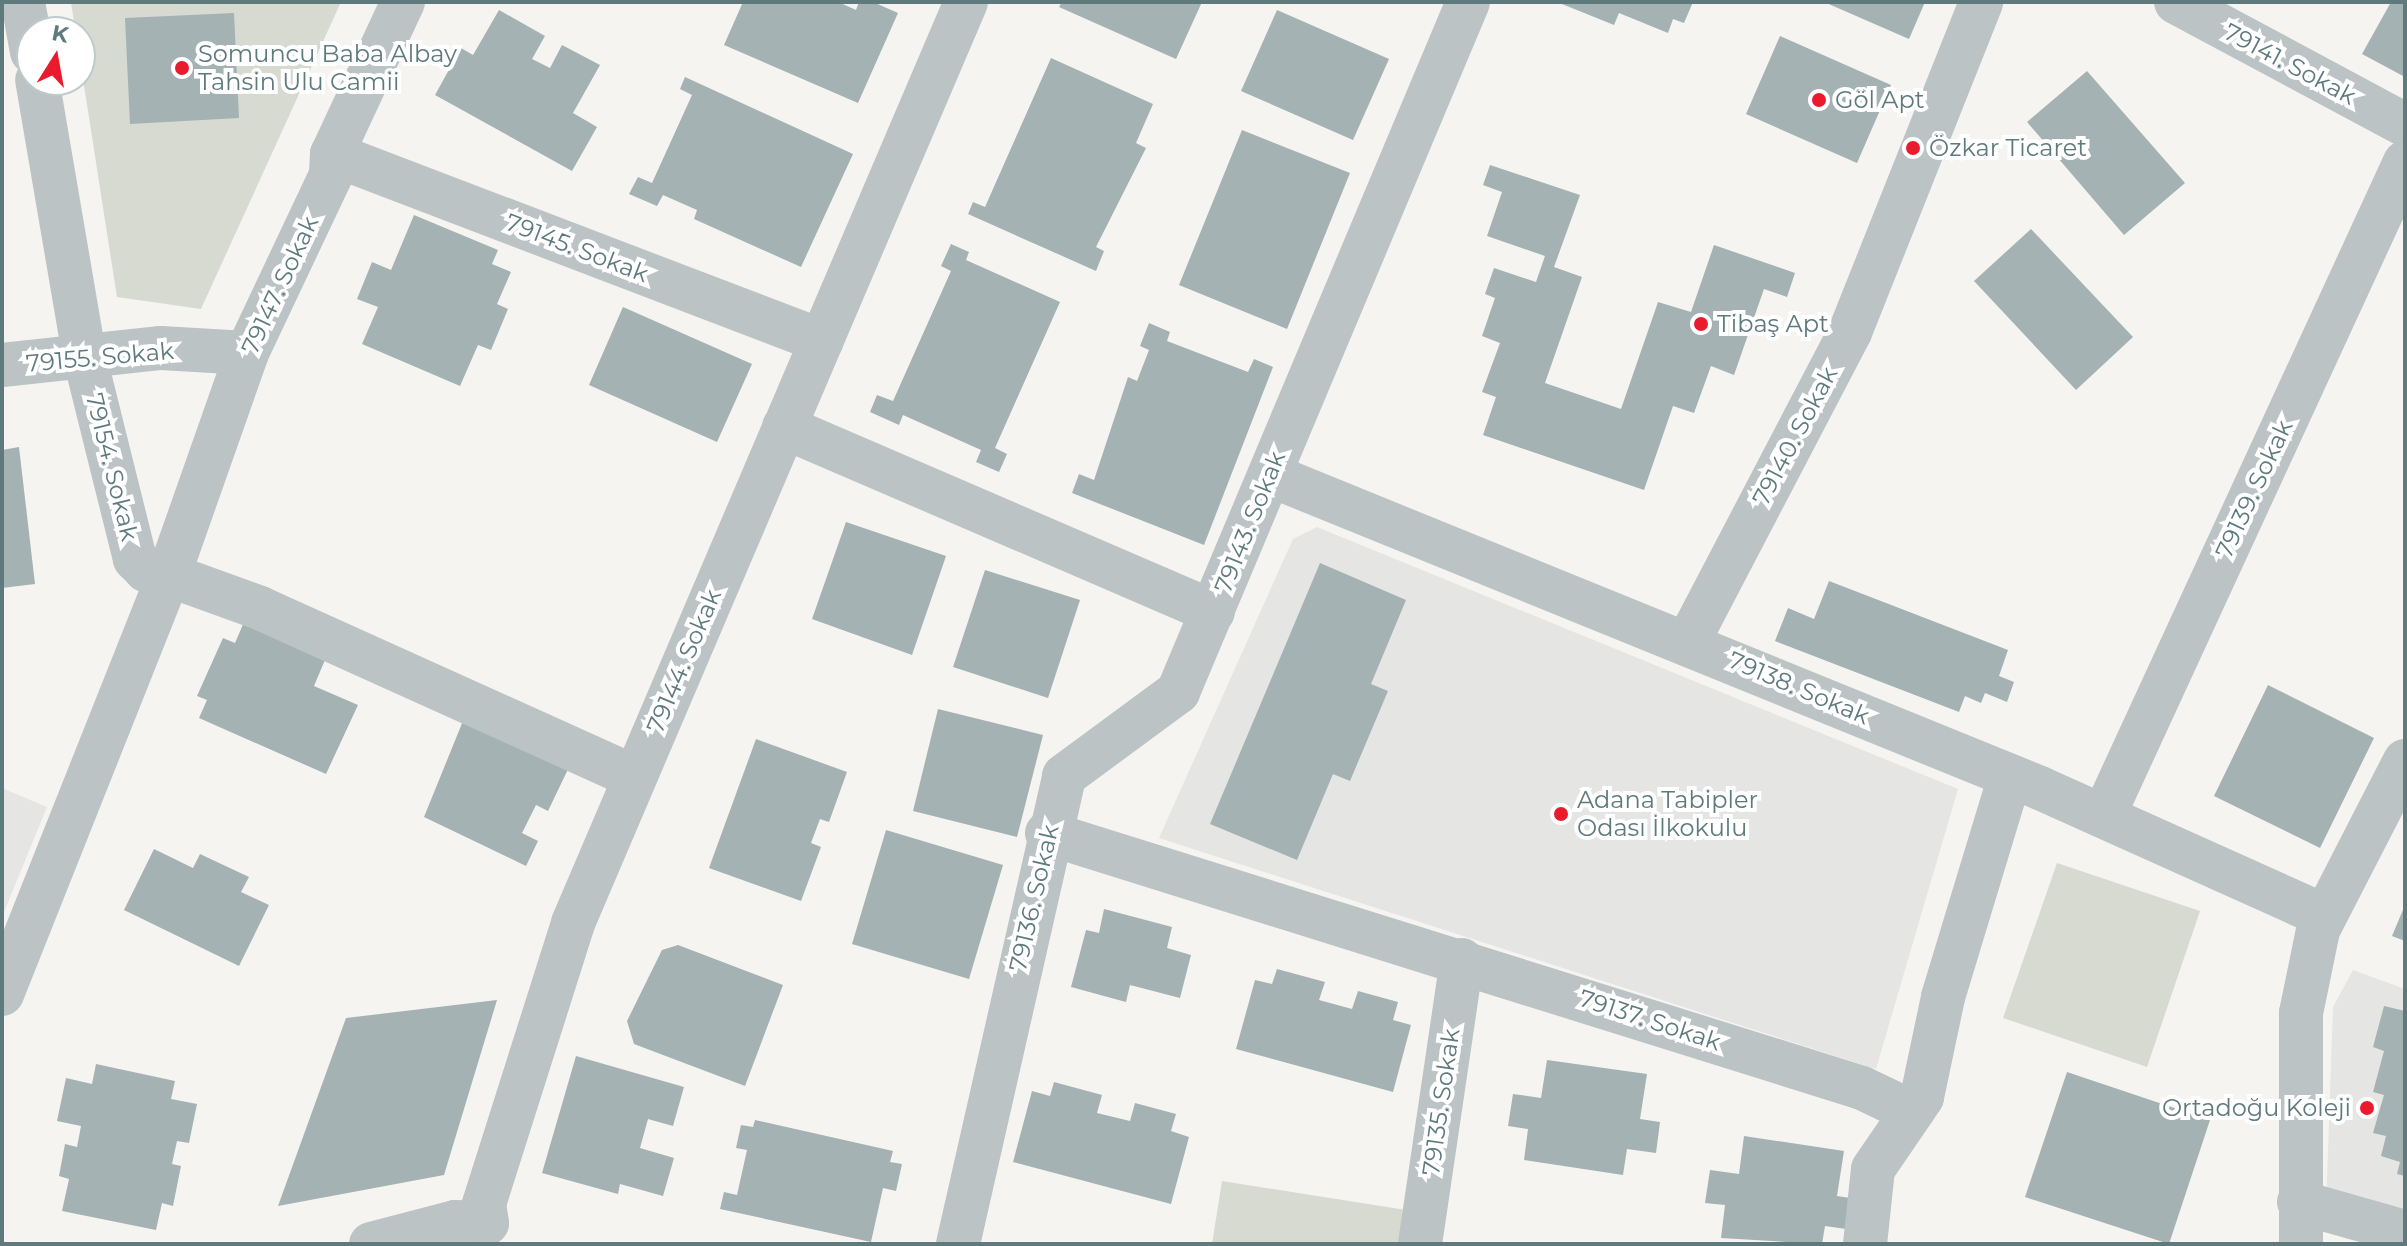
<!DOCTYPE html>
<meta charset="utf-8">
<style>
body{margin:0}
#map{position:relative;width:2407px;height:1246px;overflow:hidden;background:#f5f4f1;font-family:Montserrat,sans-serif}
div>[style]{position:absolute}
[style*='--x']{left:calc(var(--x)*1px);top:calc(var(--y)*1px);width:calc(var(--w)*1px);rotate:calc(var(--a)*1deg)}
.built>*{inset:0;background:#e5e5e4}
.green>*{inset:0;background:#d7dad0}
.building>*{inset:0;background:#a4b2b3}
.minor>*{height:44px;margin:-22px;padding:0 22px;transform-origin:22px;border-radius:22px;background:#bbc3c4}
.dots>*{width:22px;height:22px;translate:-50% -50%;box-sizing:border-box;border:4px solid #fff;border-radius:50%}
span{translate:-50% -50%;white-space:nowrap;text-align:center;line-height:1.15;-webkit-text-stroke:8px #fff;paint-order:stroke}
.poi-label{font-size:24px;color:#5e7a7d}
.left{translate:0 -50%;text-align:left}
.right{translate:-100% -50%;text-align:right}
.street-label{font-size:24px;color:#5e7a7d}
.frame{position:absolute;inset:0;border:4px solid #5e7a7d;pointer-events:none}
.north{position:absolute;left:16px;top:16px;width:80px;height:80px;box-sizing:border-box;background:#fff;border:2px solid #bfcacb;border-radius:50%;rotate:11deg;font-size:22px;font-weight:700;line-height:32px;text-align:center;color:#5e7a7d}
.north::after{content:'';display:block;margin:auto;width:28px;height:36px;background:#eb1b2e;clip-path:polygon(50% 0,100% 100%,50% 72%,0 100%)}
</style>
<div id="map">
<div class="built">
<i style="clip-path:polygon(1317px 527px,1958px 789px,1876px 1069px,1159px 838px,1293px 539px)"></i>
<i style="clip-path:polygon(2px 788px,47px 807px,2px 917px)"></i>
<i style="clip-path:polygon(2353px 970px,2405px 989px,2405px 1231px,2326px 1208px,2333px 1007px)"></i>
</div>
<div class="green">
<i style="clip-path:polygon(71px 2px,341px 2px,201px 309px,117px 297px)"></i>
<i style="clip-path:polygon(2057px 863px,2200px 911px,2147px 1067px,2003px 1018px)"></i>
<i style="clip-path:polygon(1222px 1181px,1406px 1210px,1400px 1244px,1212px 1244px)"></i>
</div>
<div class="building">
<i style="clip-path:polygon(743px 2px,838px 2px,856px 10px,859px 2px,873px 2px,898px 13px,858px 103px,724px 45px)"></i>
<i style="clip-path:polygon(1062px 2px,1202px 2px,1176px 59px,1059px 7px)"></i>
<i style="clip-path:polygon(1557px 2px,1693px 2px,1684px 23px,1673px 19px,1668px 33px,1619px 13px,1614px 25px)"></i>
<i style="clip-path:polygon(1824px 2px,1925px 2px,1909px 39px)"></i>
<i style="clip-path:polygon(2391px 2px,2405px 2px,2405px 77px,2362px 54px)"></i>
<i style="clip-path:polygon(499px 10px,545px 36px,532px 59px,550px 68px,562px 45px,600px 65px,573px 113px,597px 127px,572px 171px,435px 95px,461px 48px,473px 55px)"></i>
<i style="clip-path:polygon(1277px 10px,1389px 59px,1353px 140px,1241px 91px)"></i>
<i style="clip-path:polygon(234px 13px,239px 118px,130px 124px,125px 18px)"></i>
<i style="clip-path:polygon(1780px 36px,1891px 85px,1857px 163px,1746px 114px)"></i>
<i style="clip-path:polygon(1051px 58px,1153px 104px,1136px 143px,1146px 148px,1096px 247px,1104px 251px,1096px 271px,968px 214px,973px 202px,985px 207px)"></i>
<i style="clip-path:polygon(2087px 71px,2185px 183px,2124px 235px,2027px 122px)"></i>
<i style="clip-path:polygon(685px 77px,853px 154px,801px 267px,694px 219px,697px 210px,663px 195px,657px 206px,629px 194px,638px 177px,652px 183px,692px 95px,680px 89px)"></i>
<i style="clip-path:polygon(1242px 130px,1350px 173px,1287px 329px,1179px 285px)"></i>
<i style="clip-path:polygon(1490px 165px,1580px 195px,1554px 267px,1582px 277px,1545px 383px,1621px 409px,1658px 302px,1691px 312px,1714px 245px,1795px 273px,1787px 297px,1764px 289px,1734px 375px,1711px 366px,1694px 413px,1673px 406px,1644px 490px,1483px 435px,1496px 397px,1482px 392px,1500px 343px,1482px 336px,1495px 298px,1485px 294px,1494px 268px,1536px 282px,1545px 256px,1487px 236px,1502px 192px,1483px 185px)"></i>
<i style="clip-path:polygon(414px 215px,498px 250px,492px 264px,511px 272px,497px 304px,508px 309px,491px 350px,478px 345px,460px 386px,362px 344px,378px 307px,357px 299px,372px 262px,391px 270px)"></i>
<i style="clip-path:polygon(2031px 229px,2133px 337px,2076px 390px,1974px 281px)"></i>
<i style="clip-path:polygon(951px 244px,969px 252px,966px 260px,1060px 302px,995px 448px,1007px 454px,999px 472px,976px 462px,981px 450px,903px 415px,899px 425px,870px 412px,877px 395px,893px 401px,951px 271px,941px 266px)"></i>
<i style="clip-path:polygon(623px 307px,752px 364px,717px 442px,589px 385px)"></i>
<i style="clip-path:polygon(1149px 323px,1170px 332px,1167px 341px,1248px 372px,1254px 359px,1273px 367px,1204px 545px,1072px 493px,1079px 474px,1094px 480px,1128px 377px,1137px 381px,1149px 350px,1140px 346px)"></i>
<i style="clip-path:polygon(19px 447px,35px 584px,2px 588px,2px 450px)"></i>
<i style="clip-path:polygon(846px 522px,946px 556px,912px 655px,812px 619px)"></i>
<i style="clip-path:polygon(1320px 563px,1406px 600px,1371px 684px,1388px 691px,1350px 781px,1333px 774px,1297px 860px,1210px 824px)"></i>
<i style="clip-path:polygon(985px 570px,1080px 600px,1048px 698px,953px 667px)"></i>
<i style="clip-path:polygon(1829px 581px,2008px 650px,1999px 676px,2014px 682px,2007px 702px,1985px 693px,1981px 703px,1965px 696px,1959px 712px,1775px 641px,1788px 608px,1814px 619px)"></i>
<i style="clip-path:polygon(244px 622px,330px 648px,314px 686px,358px 705px,326px 774px,199px 718px,207px 700px,197px 696px,223px 638px,235px 643px)"></i>
<i style="clip-path:polygon(2268px 685px,2374px 738px,2320px 848px,2214px 796px)"></i>
<i style="clip-path:polygon(938px 709px,1043px 735px,1017px 837px,913px 811px)"></i>
<i style="clip-path:polygon(467px 711px,572px 761px,548px 811px,536px 805px,522px 833px,538px 841px,526px 866px,424px 817px)"></i>
<i style="clip-path:polygon(756px 739px,847px 772px,829px 822px,820px 819px,811px 843px,821px 847px,801px 901px,709px 868px)"></i>
<i style="clip-path:polygon(886px 830px,1003px 865px,969px 979px,852px 944px)"></i>
<i style="clip-path:polygon(154px 849px,193px 868px,200px 854px,249px 877px,241px 892px,269px 905px,239px 966px,124px 910px)"></i>
<i style="clip-path:polygon(2405px 905px,2405px 941px,2392px 936px)"></i>
<i style="clip-path:polygon(1104px 909px,1172px 927px,1167px 948px,1191px 955px,1180px 998px,1130px 985px,1126px 1002px,1071px 987px,1086px 930px,1099px 933px)"></i>
<i style="clip-path:polygon(678px 945px,783px 985px,745px 1086px,634px 1044px,627px 1021px,662px 950px)"></i>
<i style="clip-path:polygon(1277px 969px,1325px 982px,1319px 1000px,1352px 1009px,1358px 991px,1398px 1002px,1393px 1020px,1411px 1025px,1393px 1092px,1236px 1049px,1255px 980px,1272px 984px)"></i>
<i style="clip-path:polygon(497px 1000px,444px 1175px,278px 1206px,346px 1018px)"></i>
<i style="clip-path:polygon(2384px 1006px,2405px 1011px,2405px 1176px,2397px 1174px,2400px 1162px,2381px 1156px,2386px 1136px,2373px 1133px,2384px 1095px,2373px 1092px,2384px 1051px,2373px 1047px)"></i>
<i style="clip-path:polygon(576px 1056px,684px 1087px,673px 1126px,648px 1119px,640px 1148px,674px 1158px,663px 1196px,620px 1184px,618px 1194px,542px 1173px)"></i>
<i style="clip-path:polygon(1547px 1060px,1647px 1074px,1640px 1119px,1660px 1122px,1656px 1153px,1627px 1149px,1623px 1175px,1524px 1160px,1528px 1129px,1508px 1126px,1513px 1094px,1541px 1098px)"></i>
<i style="clip-path:polygon(96px 1064px,175px 1081px,171px 1099px,197px 1104px,189px 1143px,177px 1141px,172px 1164px,181px 1166px,173px 1206px,162px 1203px,156px 1230px,62px 1211px,69px 1179px,59px 1176px,65px 1144px,77px 1147px,81px 1126px,57px 1121px,66px 1078px,92px 1084px)"></i>
<i style="clip-path:polygon(2067px 1072px,2210px 1120px,2169px 1244px,2025px 1197px)"></i>
<i style="clip-path:polygon(1054px 1082px,1102px 1095px,1097px 1113px,1130px 1121px,1135px 1103px,1176px 1114px,1171px 1131px,1189px 1137px,1171px 1204px,1013px 1162px,1032px 1091px,1050px 1096px)"></i>
<i style="clip-path:polygon(755px 1120px,893px 1151px,890px 1162px,902px 1164px,896px 1191px,883px 1188px,871px 1242px,720px 1209px,724px 1192px,737px 1195px,747px 1150px,736px 1148px,741px 1125px,753px 1127px)"></i>
<i style="clip-path:polygon(1744px 1136px,1844px 1151px,1837px 1196px,1857px 1199px,1853px 1230px,1825px 1226px,1822px 1244px,1721px 1238px,1725px 1205px,1705px 1203px,1710px 1170px,1739px 1174px)"></i>
</div>
<div class="minor">
<i style="--x:23;--y:2;--w:51;--a:79.8"></i>
<i style="--x:403;--y:2;--w:168;--a:115"></i>
<i style="--x:332;--y:154;--w:21;--a:93"></i>
<i style="--x:331;--y:175;--w:197;--a:115.3"></i>
<i style="--x:247;--y:353;--w:235;--a:109.4"></i>
<i style="--x:169;--y:575;--w:97;--a:19.9"></i>
<i style="--x:260;--y:608;--w:411;--a:24.3"></i>
<i style="--x:2176;--y:2;--w:260;--a:28.2"></i>
<i style="--x:332;--y:154;--w:524;--a:20.89"></i>
<i style="--x:2;--y:365;--w:160;--a:-6.1"></i>
<i style="--x:161;--y:348;--w:86;--a:3.3"></i>
<i style="--x:784;--y:427;--w:467;--a:23.3"></i>
<i style="--x:1270;--y:475;--w:831;--a:22.12"></i>
<i style="--x:2040;--y:788;--w:309;--a:24.2"></i>
<i style="--x:1688;--y:642;--w:350;--a:-62.4"></i>
<i style="--x:1850;--y:332;--w:355;--a:-68.3"></i>
<i style="--x:2104;--y:815;--w:719;--a:-65.25"></i>
<i style="--x:1047;--y:833;--w:854;--a:17.37"></i>
<i style="--x:1862;--y:1088;--w:55;--a:25.6"></i>
<i style="--x:1912;--y:1112;--w:18;--a:-56"></i>
<i style="--x:1922;--y:1097;--w:102;--a:-78.1"></i>
<i style="--x:1943;--y:997;--w:231;--a:-73.1"></i>
<i style="--x:2;--y:994;--w:451;--a:-68.3"></i>
<i style="--x:169;--y:575;--w:24;--a:-168"></i>
<i style="--x:146;--y:570;--w:16;--a:-135"></i>
<i style="--x:135;--y:559;--w:211;--a:-104"></i>
<i style="--x:84;--y:354;--w:278;--a:-99.7"></i>
<i style="--x:2299;--y:1202;--w:110;--a:15.8"></i>
<i style="--x:371;--y:1244;--w:87;--a:-14.7"></i>
<i style="--x:455;--y:1222;--w:32;--a:2"></i>
<i style="--x:487;--y:1223;--w:19;--a:-99"></i>
<i style="--x:484;--y:1204;--w:295;--a:-72.4"></i>
<i style="--x:573;--y:923;--w:1001;--a:-66.89"></i>
<i style="--x:958;--y:1244;--w:480;--a:-77.2"></i>
<i style="--x:1064;--y:776;--w:142;--a:-36.4"></i>
<i style="--x:1178;--y:692;--w:748;--a:-67.2"></i>
<i style="--x:1420;--y:1244;--w:287;--a:-81.6"></i>
<i style="--x:1865;--y:1244;--w:75;--a:-83.9"></i>
<i style="--x:1873;--y:1169;--w:69;--a:-55.6"></i>
<i style="--x:2301;--y:1244;--w:231;--a:-90"></i>
<i style="--x:2301;--y:1013;--w:85;--a:-78.4"></i>
<i style="--x:2318;--y:930;--w:190;--a:-62.8"></i>
</div>
<div class="dots">
<i style="left:182px;top:68px;background:#eb1b2e"></i>
<i style="left:1819px;top:100px;background:#eb1b2e"></i>
<i style="left:1913px;top:148px;background:#eb1b2e"></i>
<i style="left:1701px;top:324px;background:#eb1b2e"></i>
<i style="left:1561px;top:814px;background:#eb1b2e"></i>
<i style="left:2367px;top:1108px;background:#eb1b2e"></i>
</div>
<div class="poi-label">
<span class="left" style="left:198px;top:68px">Somuncu Baba Albay<br>Tahsin Ulu Camii</span>
<span class="left" style="left:1835px;top:100px">Göl Apt</span>
<span class="left" style="left:1929px;top:148px">Özkar Ticaret</span>
<span class="left" style="left:1717px;top:324px">Tibaş Apt</span>
<span class="left" style="left:1577px;top:814px">Adana Tabipler<br>Odası İlkokulu</span>
<span class="right" style="left:2351px;top:1108px">Ortadoğu Koleji</span>
</div>
<div class="street-label">
<span style="left:2290px;top:64px;rotate:28deg">79141. Sokak</span>
<span style="left:577px;top:248px;rotate:21deg">79145. Sokak</span>
<span style="left:280px;top:285px;rotate:-65deg">79147. Sokak</span>
<span style="left:100px;top:357px;rotate:-5deg">79155. Sokak</span>
<span style="left:1795px;top:436px;rotate:-62deg">79140. Sokak</span>
<span style="left:112px;top:467px;rotate:76deg">79154. Sokak</span>
<span style="left:2254px;top:489px;rotate:-65deg">79139. Sokak</span>
<span style="left:1250px;top:522px;rotate:-68deg">79143. Sokak</span>
<span style="left:684px;top:661px;rotate:-67deg">79144. Sokak</span>
<span style="left:1799px;top:688px;rotate:23deg">79138. Sokak</span>
<span style="left:1034px;top:898px;rotate:-77deg">79136. Sokak</span>
<span style="left:1650px;top:1020px;rotate:18deg">79137. Sokak</span>
<span style="left:1441px;top:1102px;rotate:-82deg">79135. Sokak</span>
</div>
<div class="frame"></div>
<div class="north">K</div>
</div>
